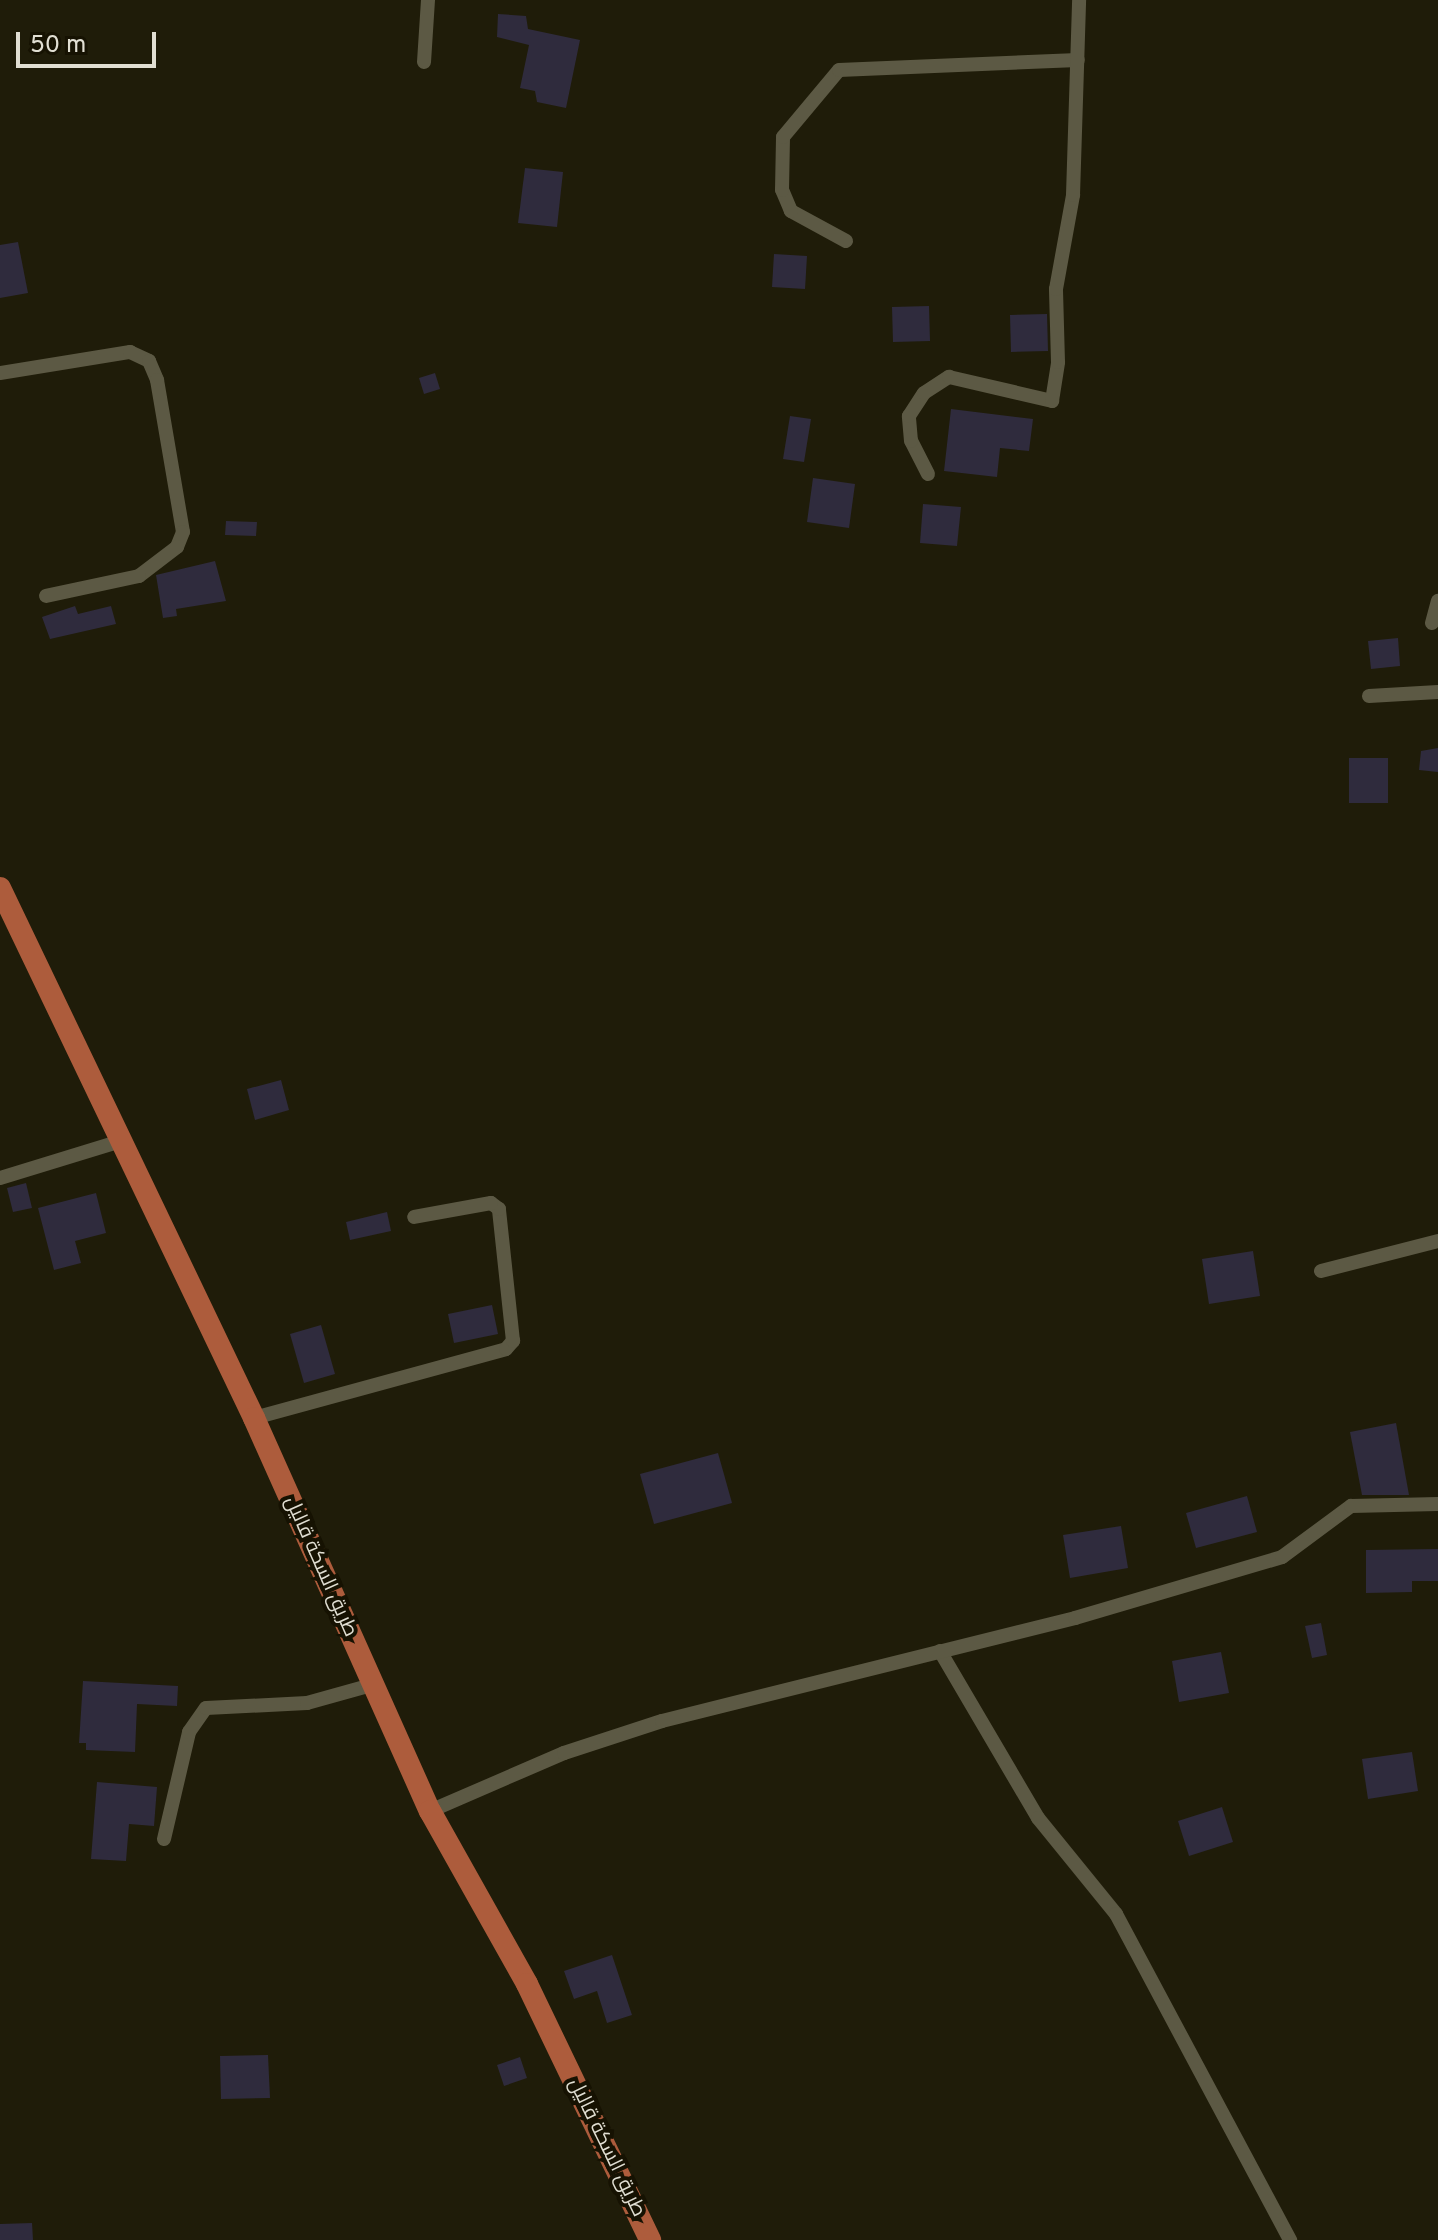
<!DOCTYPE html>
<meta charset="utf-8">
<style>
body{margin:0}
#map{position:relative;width:1438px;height:2240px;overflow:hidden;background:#1f1c09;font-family:Overpass,Cairo,sans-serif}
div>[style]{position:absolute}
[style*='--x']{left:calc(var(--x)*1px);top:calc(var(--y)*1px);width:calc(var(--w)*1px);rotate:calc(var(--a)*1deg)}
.building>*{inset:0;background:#2f2b3d}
.street>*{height:14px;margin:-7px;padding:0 7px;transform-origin:7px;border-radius:7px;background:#5c5944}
.primary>*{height:22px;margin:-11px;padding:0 11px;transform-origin:11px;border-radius:11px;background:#ad5c3c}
span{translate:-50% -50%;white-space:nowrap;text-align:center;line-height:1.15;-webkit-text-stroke:8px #161202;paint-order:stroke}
.street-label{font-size:20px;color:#e1dfd3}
.scale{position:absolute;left:16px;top:32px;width:140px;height:36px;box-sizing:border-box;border:4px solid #e1dfd3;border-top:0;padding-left:10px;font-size:24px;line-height:28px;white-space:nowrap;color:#e1dfd3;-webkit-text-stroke:6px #161202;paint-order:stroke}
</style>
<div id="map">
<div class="building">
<i style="clip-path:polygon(498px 14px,526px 16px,528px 29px,580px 40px,566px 108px,537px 102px,535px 91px,520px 88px,529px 45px,497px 37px)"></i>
<i style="clip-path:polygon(525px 168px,563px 172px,557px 227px,518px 223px)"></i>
<i style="clip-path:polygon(18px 242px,28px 293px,0 298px,0 245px)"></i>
<i style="clip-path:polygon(774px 254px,807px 256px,805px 289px,772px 287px)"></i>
<i style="clip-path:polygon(929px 306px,930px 341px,893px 342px,892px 307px)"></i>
<i style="clip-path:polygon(1047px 314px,1048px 351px,1011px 352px,1010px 315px)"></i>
<i style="clip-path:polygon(435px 373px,440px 389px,424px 394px,419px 378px)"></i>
<i style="clip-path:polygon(951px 409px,1033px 419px,1029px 451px,1000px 448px,997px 477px,944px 471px)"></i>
<i style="clip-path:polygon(790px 416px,811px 419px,804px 462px,783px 459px)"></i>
<i style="clip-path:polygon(813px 478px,855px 484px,849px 528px,807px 522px)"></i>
<i style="clip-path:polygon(923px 504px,961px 507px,957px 546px,920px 543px)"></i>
<i style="clip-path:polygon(226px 521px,257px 522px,256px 536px,225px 535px)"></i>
<i style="clip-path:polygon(215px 561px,226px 601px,176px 609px,177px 616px,163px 618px,156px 575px)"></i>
<i style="clip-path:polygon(75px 606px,78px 614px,111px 606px,116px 624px,50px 639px,42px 617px)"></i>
<i style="clip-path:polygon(1398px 638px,1400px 666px,1371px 669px,1368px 641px)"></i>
<i style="clip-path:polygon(1438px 748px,1438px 772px,1419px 770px,1421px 751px)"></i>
<i style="clip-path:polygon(1349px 758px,1388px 758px,1388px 803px,1349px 803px)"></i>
<i style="clip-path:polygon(281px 1080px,289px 1110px,255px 1120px,247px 1089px)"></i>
<i style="clip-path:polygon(26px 1183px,32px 1208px,13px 1212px,7px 1188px)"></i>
<i style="clip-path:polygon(96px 1193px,106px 1233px,75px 1241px,81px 1263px,54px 1270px,38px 1208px)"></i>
<i style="clip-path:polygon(387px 1212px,391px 1231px,350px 1240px,346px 1222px)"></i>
<i style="clip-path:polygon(1253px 1251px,1260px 1296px,1209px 1304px,1202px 1259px)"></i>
<i style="clip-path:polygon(492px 1305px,498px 1334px,454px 1343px,448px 1314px)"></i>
<i style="clip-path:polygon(321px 1325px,335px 1374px,304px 1383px,290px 1334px)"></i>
<i style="clip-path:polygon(1396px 1423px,1409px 1495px,1362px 1495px,1350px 1432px)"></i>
<i style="clip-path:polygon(718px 1453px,732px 1503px,654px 1524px,640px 1474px)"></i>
<i style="clip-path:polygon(1247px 1496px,1257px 1532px,1196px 1548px,1186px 1513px)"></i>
<i style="clip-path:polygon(1121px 1526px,1128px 1568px,1070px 1578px,1063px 1535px)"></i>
<i style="clip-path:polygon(1438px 1549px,1438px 1581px,1412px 1581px,1412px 1592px,1366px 1593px,1366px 1550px)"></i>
<i style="clip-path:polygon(1321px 1623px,1327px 1655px,1312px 1658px,1305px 1626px)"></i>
<i style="clip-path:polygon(1221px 1652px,1229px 1693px,1179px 1702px,1172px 1661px)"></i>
<i style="clip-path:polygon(83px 1681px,178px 1686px,177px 1706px,137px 1704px,135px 1752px,86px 1750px,86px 1743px,79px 1743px)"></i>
<i style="clip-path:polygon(1412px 1752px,1418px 1791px,1368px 1799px,1362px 1759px)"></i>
<i style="clip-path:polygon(97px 1782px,157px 1787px,154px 1826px,129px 1824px,126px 1861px,91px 1859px)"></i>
<i style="clip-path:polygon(1222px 1807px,1233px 1842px,1189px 1856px,1178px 1821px)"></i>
<i style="clip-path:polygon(612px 1955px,632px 2015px,607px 2023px,597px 1991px,574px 1999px,564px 1971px)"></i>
<i style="clip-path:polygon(268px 2055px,270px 2098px,221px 2099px,220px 2056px)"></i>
<i style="clip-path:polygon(520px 2057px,527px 2078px,504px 2086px,497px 2065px)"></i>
<i style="clip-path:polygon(32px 2223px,33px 2240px,0 2240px,0 2224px)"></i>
</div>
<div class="street">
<i style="--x:424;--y:62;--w:62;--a:-86.3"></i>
<i style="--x:846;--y:241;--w:63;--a:-151.4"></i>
<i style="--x:791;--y:211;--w:23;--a:-113"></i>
<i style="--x:782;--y:190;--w:53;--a:-88.9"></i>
<i style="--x:783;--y:137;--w:87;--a:-50.1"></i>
<i style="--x:839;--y:70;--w:239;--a:-2.4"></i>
<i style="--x:0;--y:373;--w:132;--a:-9.2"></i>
<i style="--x:130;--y:352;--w:21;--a:25"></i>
<i style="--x:149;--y:361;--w:21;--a:67"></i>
<i style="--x:157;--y:380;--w:154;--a:80.3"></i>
<i style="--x:183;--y:532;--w:16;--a:112"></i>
<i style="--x:177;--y:547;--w:48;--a:142.7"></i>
<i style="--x:139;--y:576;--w:95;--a:167.9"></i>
<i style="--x:928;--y:474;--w:37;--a:-117"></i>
<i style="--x:911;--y:441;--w:25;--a:-95"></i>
<i style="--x:909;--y:416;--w:27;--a:-57"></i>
<i style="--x:924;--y:393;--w:30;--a:-33"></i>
<i style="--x:949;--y:377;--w:106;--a:13.1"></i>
<i style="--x:1052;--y:401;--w:39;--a:-81"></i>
<i style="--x:1058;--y:362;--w:73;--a:-91.6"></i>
<i style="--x:1056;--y:289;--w:96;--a:-79.7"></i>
<i style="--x:1073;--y:195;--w:195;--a:-88.2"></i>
<i style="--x:1432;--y:623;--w:23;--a:-75"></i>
<i style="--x:1369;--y:696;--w:69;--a:-3.3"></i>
<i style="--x:0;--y:1178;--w:123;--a:-17"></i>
<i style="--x:1321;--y:1271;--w:121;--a:-14.4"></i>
<i style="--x:254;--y:1418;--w:261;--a:-15.3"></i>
<i style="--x:506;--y:1349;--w:11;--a:-49"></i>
<i style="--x:513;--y:1341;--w:133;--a:-96.1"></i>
<i style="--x:499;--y:1209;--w:10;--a:-143"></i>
<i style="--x:491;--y:1203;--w:78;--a:169.7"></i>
<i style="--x:940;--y:1651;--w:194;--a:59.6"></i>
<i style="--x:1038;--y:1818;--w:124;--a:50.9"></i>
<i style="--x:1116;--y:1914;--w:370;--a:61.9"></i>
<i style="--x:430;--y:1811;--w:146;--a:-23.4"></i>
<i style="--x:564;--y:1753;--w:103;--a:-18.1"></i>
<i style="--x:662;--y:1721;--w:426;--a:-14"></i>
<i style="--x:1075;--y:1618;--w:216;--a:-16.4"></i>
<i style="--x:1282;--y:1557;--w:86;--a:-36.5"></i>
<i style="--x:1351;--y:1506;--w:87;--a:-1.3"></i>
<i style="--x:164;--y:1839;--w:110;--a:-76.8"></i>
<i style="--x:189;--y:1732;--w:29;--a:-55"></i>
<i style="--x:206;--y:1708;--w:101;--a:-2.8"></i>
<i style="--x:307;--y:1703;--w:67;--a:-15.5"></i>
</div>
<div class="primary">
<i style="--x:0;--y:888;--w:588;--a:64.39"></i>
<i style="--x:254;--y:1418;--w:431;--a:65.9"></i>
<i style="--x:430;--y:1811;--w:198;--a:60.7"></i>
<i style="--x:527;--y:1984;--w:284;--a:64.3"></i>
</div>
<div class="street-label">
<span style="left:320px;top:1567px;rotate:66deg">طريق السكة قاليل</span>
<span style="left:606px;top:2148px;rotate:64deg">طريق السكة قاليل</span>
</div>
<div class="scale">50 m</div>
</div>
